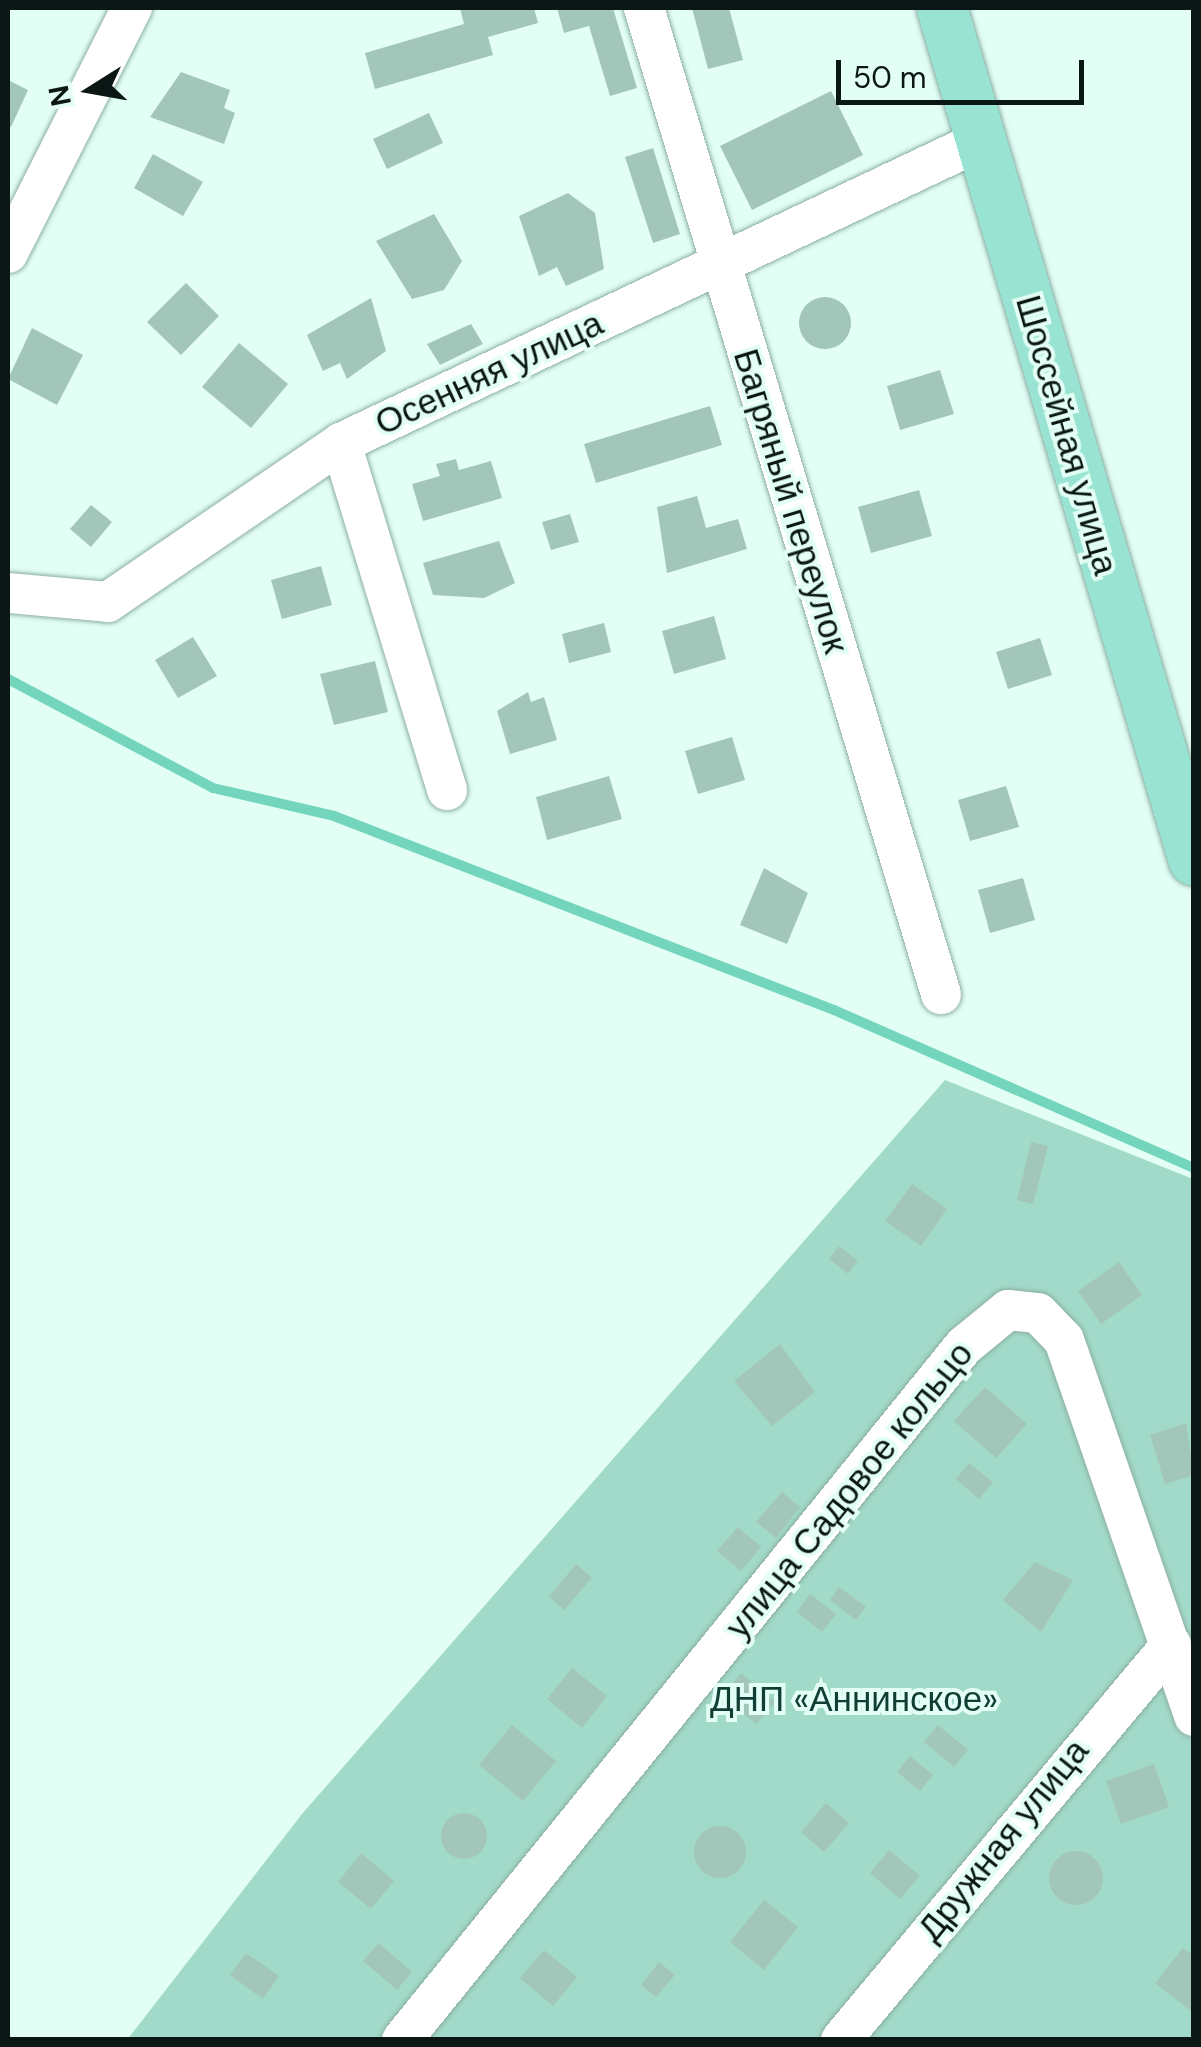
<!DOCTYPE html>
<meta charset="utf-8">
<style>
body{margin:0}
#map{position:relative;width:1201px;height:2047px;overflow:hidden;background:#e2fef5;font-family:"DM Sans",sans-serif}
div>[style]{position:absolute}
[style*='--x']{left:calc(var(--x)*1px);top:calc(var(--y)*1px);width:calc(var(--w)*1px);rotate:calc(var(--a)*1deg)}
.green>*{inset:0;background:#a2dac9}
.stream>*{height:10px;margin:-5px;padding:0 5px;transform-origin:5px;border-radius:5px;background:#73d6bc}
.building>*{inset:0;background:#a3c6bb}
.round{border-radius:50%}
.roads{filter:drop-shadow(0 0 2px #8caea4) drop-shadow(0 0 2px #8caea4)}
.minor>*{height:40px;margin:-20px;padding:0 20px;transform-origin:20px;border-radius:20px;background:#fff}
.major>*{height:50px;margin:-25px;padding:0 25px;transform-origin:25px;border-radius:25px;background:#98e3d1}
span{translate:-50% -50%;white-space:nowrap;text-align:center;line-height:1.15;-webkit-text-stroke:8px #e2fef5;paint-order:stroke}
.street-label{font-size:35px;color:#0a1714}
.park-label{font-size:35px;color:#113e34}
.frame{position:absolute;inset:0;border:10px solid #0a1714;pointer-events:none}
.north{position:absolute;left:40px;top:40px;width:100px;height:100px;-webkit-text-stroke:8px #e2fef5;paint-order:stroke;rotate:259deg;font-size:28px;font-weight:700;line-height:40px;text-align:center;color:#0a1714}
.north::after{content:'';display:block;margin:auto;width:35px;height:45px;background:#0a1714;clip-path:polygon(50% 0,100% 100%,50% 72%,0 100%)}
.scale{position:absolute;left:836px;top:60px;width:248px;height:45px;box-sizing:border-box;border:5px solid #0a1714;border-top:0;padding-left:12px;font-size:30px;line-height:35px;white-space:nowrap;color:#0a1714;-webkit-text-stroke:8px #e2fef5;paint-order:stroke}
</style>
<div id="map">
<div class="green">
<i style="clip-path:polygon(945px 1080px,1193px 1179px,1193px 2039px,127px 2040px,302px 1814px)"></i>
</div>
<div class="stream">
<i style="--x:8;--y:679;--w:232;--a:28"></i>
<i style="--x:213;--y:788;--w:124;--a:13"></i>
<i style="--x:334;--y:816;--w:536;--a:21.21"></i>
<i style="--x:834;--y:1010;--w:393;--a:23.7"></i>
</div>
<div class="building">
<i style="clip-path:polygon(460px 8px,534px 8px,538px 23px,488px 37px,493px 55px,375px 89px,365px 53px,464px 24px)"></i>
<i style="clip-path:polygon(557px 8px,613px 8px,637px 88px,610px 96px,589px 26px,564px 33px)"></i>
<i style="clip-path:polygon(692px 8px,729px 8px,743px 60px,708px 69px)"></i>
<i style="clip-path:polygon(181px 72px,230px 90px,224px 108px,235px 113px,224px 144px,150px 117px)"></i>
<i style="clip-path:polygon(8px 80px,28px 90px,11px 127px,8px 126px)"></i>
<i style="clip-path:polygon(831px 91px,863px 155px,752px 210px,720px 146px)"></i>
<i style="clip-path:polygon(429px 113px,443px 143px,387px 169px,373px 139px)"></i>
<i style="clip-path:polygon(653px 148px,680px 234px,653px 243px,625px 157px)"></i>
<i style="clip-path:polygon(153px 154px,203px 182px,183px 216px,134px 188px)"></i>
<i style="clip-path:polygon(568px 193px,595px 213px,604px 269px,566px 286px,557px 267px,539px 276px,519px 216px)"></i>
<i style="clip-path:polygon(434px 214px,462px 261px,444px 290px,412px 299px,376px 241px)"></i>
<i style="clip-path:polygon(186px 283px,219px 316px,181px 355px,147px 322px)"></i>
<i class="round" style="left:799px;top:297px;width:52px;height:52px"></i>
<i style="clip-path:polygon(371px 298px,386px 351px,347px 379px,340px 363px,323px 371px,307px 335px)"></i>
<i style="clip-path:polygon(471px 324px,483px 344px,440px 365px,427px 344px)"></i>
<i style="clip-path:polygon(32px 328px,83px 355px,57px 405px,8px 379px)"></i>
<i style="clip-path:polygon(239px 343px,288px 384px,251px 428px,202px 387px)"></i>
<i style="clip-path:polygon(940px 370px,954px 414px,900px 430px,887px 386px)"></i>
<i style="clip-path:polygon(710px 406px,722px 445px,596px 483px,584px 444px)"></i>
<i style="clip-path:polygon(456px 459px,459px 470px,491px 461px,502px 498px,423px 521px,412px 484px,440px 476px,436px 464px)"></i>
<i style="clip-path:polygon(919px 490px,932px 536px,871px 553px,858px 507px)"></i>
<i style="clip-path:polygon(697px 496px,706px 528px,738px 519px,747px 549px,667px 573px,657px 507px)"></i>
<i style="clip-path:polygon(91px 505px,112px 522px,91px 547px,70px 529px)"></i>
<i style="clip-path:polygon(570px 514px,579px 542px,551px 550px,542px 522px)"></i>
<i style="clip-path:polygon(499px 541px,515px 583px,484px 598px,433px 595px,423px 563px)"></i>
<i style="clip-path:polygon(321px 566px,332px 605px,282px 619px,271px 580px)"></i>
<i style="clip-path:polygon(714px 616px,726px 659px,674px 674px,662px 631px)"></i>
<i style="clip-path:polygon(604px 623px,611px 652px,569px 663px,562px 634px)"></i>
<i style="clip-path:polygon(193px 637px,217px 676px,178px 698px,155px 660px)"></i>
<i style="clip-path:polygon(1040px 638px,1052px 675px,1008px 689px,996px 652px)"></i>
<i style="clip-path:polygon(375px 661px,388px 712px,334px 725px,320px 674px)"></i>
<i style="clip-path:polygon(528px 692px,531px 702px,544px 697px,557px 740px,510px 754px,497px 711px)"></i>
<i style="clip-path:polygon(732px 737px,745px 780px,698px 794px,685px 751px)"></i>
<i style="clip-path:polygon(609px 776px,622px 819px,547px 840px,536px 797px)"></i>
<i style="clip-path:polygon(1006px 786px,1019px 827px,970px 841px,958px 800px)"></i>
<i style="clip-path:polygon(764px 868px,808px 893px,787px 944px,740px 925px)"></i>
<i style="clip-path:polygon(1023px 878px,1035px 920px,990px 933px,978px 890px)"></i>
<i style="clip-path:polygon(1031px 1142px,1048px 1146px,1033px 1204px,1017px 1200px)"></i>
<i style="clip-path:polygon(912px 1184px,947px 1209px,921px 1246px,885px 1221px)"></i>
<i style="clip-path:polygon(839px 1246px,858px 1261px,848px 1274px,829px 1259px)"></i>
<i style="clip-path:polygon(1119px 1262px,1142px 1295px,1101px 1324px,1078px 1291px)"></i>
<i style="clip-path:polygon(780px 1344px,815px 1392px,772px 1426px,734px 1381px)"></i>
<i style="clip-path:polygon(985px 1387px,1027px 1424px,996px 1458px,954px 1421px)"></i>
<i style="clip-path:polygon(1186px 1423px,1194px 1475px,1165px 1484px,1150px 1435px)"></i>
<i style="clip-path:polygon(969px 1463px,993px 1482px,979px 1499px,956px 1479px)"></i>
<i style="clip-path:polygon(782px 1492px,800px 1507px,776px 1538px,756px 1522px)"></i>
<i style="clip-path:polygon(738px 1527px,761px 1547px,741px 1571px,717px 1551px)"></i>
<i style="clip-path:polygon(1035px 1562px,1073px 1580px,1041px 1632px,1003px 1600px)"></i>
<i style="clip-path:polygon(576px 1564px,592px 1578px,564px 1610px,549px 1597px)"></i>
<i style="clip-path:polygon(839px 1587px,866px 1607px,856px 1620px,830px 1600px)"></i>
<i style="clip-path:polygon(810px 1594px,836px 1614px,822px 1632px,797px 1612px)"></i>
<i style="clip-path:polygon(572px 1668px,607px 1696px,582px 1728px,547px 1699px)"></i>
<i style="clip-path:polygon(741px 1673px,776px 1702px,756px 1724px,722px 1696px)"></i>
<i style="clip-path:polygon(512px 1725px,556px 1761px,523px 1801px,479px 1765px)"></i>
<i style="clip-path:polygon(938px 1725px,968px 1750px,954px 1767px,924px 1742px)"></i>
<i style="clip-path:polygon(910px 1756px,933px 1775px,920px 1791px,897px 1772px)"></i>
<i style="clip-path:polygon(1154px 1764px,1169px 1807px,1121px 1824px,1106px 1781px)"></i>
<i style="clip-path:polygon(826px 1803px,849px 1823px,824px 1852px,801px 1832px)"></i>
<i class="round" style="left:441px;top:1813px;width:46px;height:46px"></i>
<i class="round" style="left:694px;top:1826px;width:52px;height:52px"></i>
<i style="clip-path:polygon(889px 1850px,920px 1876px,900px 1899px,870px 1873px)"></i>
<i class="round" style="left:1049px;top:1851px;width:54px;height:54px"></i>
<i style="clip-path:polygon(361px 1853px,394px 1881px,371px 1909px,338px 1882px)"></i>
<i style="clip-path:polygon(764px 1900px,798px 1927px,764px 1970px,730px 1942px)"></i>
<i style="clip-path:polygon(379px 1943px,412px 1972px,397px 1990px,363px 1961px)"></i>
<i style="clip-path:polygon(1183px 1948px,1194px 1956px,1191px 2011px,1155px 1983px)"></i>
<i style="clip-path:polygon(544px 1950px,577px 1977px,553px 2006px,520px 1978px)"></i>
<i style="clip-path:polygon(246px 1953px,279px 1976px,263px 1999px,230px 1975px)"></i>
<i style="clip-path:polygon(659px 1962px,675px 1975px,656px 1997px,641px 1985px)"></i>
</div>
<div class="roads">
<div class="minor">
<i style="--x:644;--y:8;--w:1030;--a:73.24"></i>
<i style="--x:8;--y:253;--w:275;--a:-63.2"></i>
<i style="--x:341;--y:443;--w:363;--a:73"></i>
<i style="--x:8;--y:593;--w:100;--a:5.1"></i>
<i style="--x:108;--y:602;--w:282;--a:-34.3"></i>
<i style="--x:341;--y:443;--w:711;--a:-25.3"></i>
<i style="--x:402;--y:2040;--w:893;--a:-51"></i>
<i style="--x:964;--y:1346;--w:57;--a:-39.3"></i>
<i style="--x:1008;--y:1310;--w:30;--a:6"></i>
<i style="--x:1038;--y:1313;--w:37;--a:46"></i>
<i style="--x:1064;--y:1340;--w:398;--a:70.9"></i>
<i style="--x:841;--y:2040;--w:515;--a:-50.12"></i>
</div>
<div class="major">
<i style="--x:942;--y:8;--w:889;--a:73.54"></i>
</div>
</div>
<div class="street-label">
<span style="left:489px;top:373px;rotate:-25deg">Осенняя улица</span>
<span style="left:1067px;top:435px;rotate:74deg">Шоссейная улица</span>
<span style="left:791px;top:501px;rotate:73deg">Багряный переулок</span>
<span style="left:849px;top:1490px;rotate:-51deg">улица Садовое кольцо</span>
<span style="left:1003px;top:1840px;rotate:-51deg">Дружная улица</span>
</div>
<div class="park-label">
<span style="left:854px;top:1699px">ДНП «Аннинское»</span>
</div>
<div class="frame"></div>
<div class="north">N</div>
<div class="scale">50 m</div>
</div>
